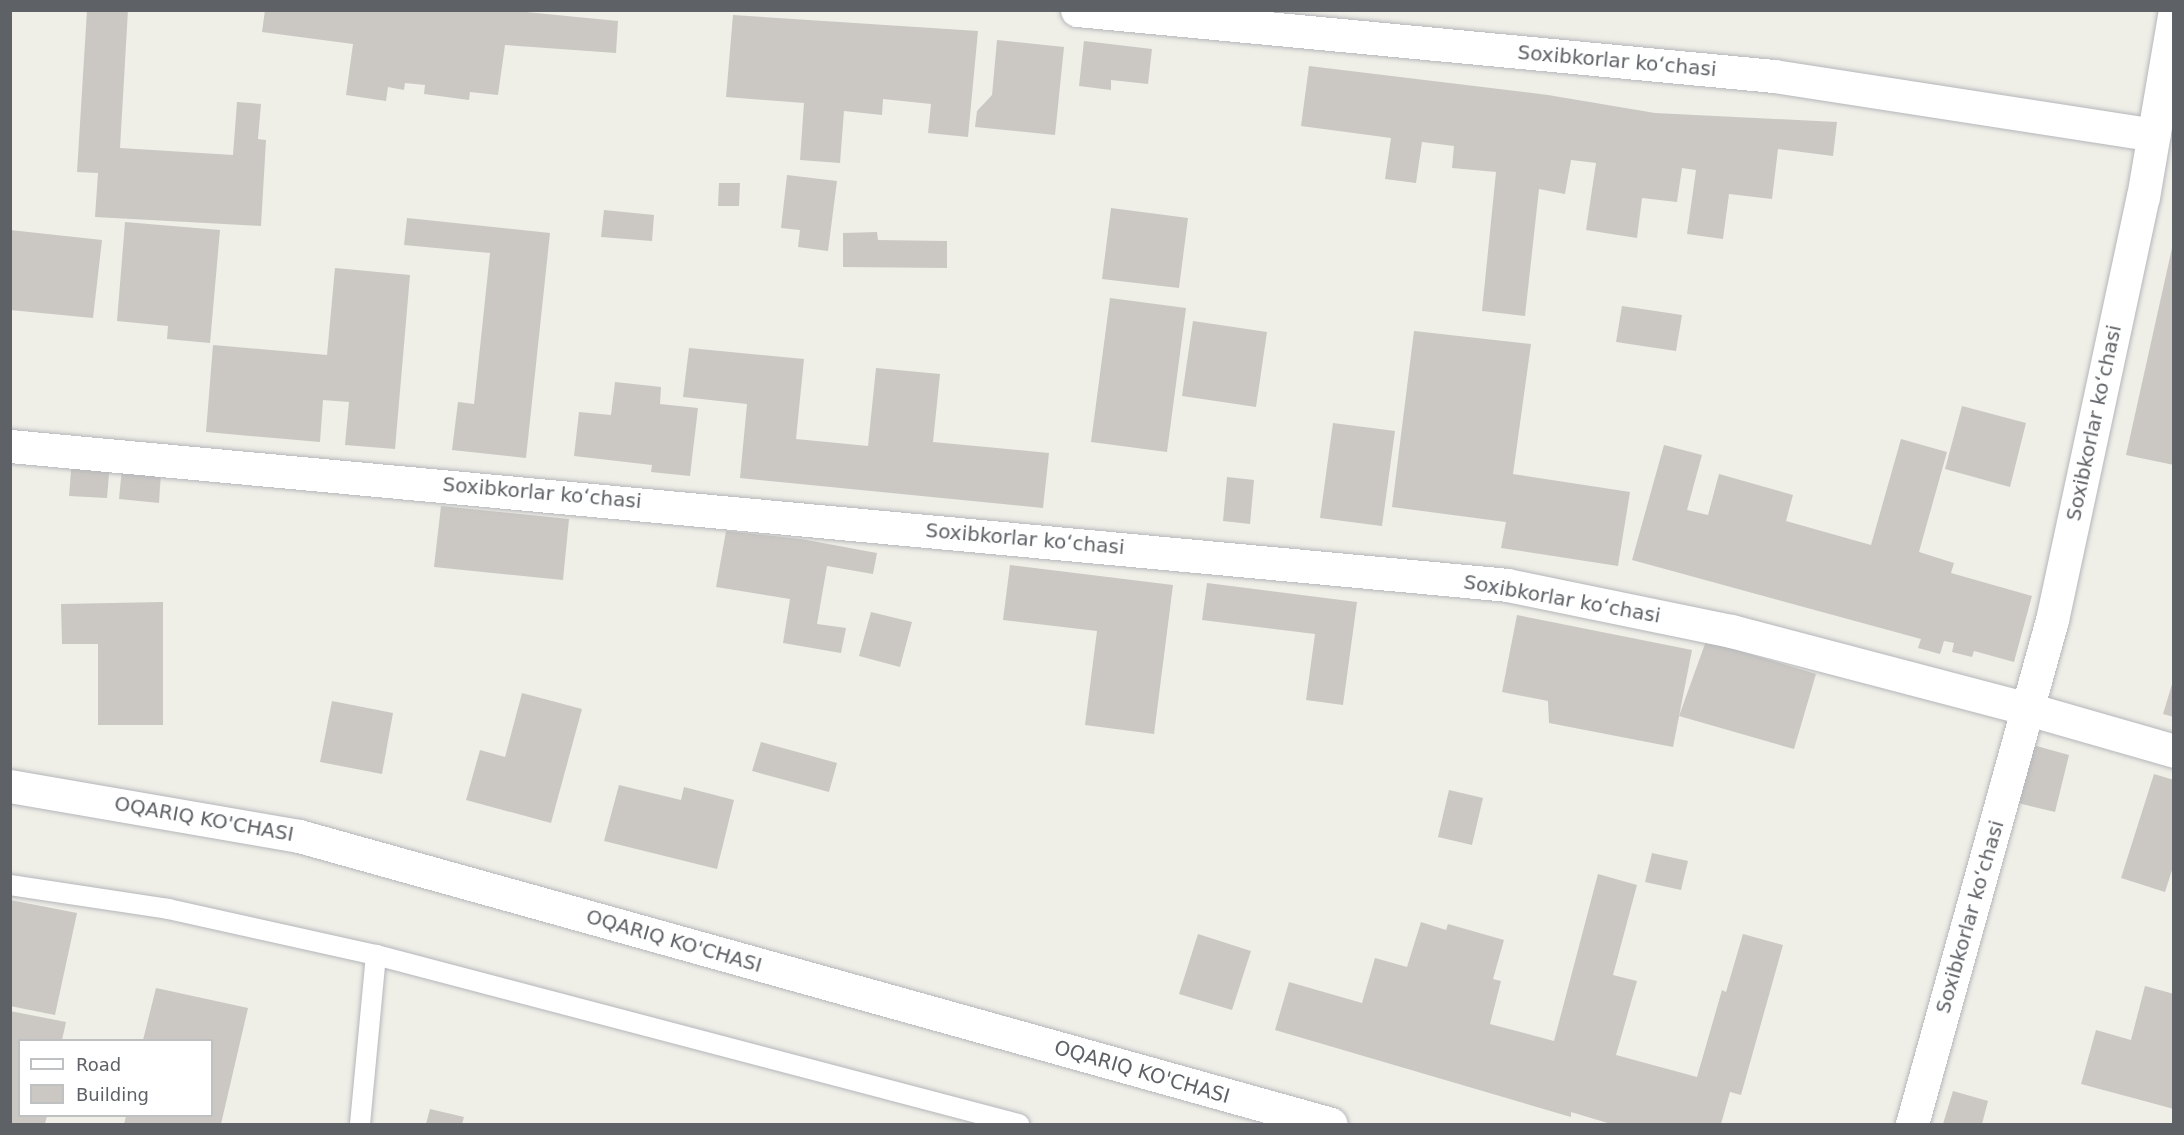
<!DOCTYPE html>
<meta charset="utf-8">
<style>
body{margin:0}
#map{position:relative;width:2184px;height:1135px;overflow:hidden;background:#efeee7;font-family:"DejaVu Sans",sans-serif}
div>[style]{position:absolute}
[style*='--x']{left:calc(var(--x)*1px);top:calc(var(--y)*1px);width:calc(var(--w)*1px);rotate:calc(var(--a)*1deg)}
.building>*{inset:0;background:#cbc8c4}
.roads{filter:drop-shadow(0 0 2px #b4b6ba) drop-shadow(0 0 2px #b4b6ba)}
.lane>*{height:20px;margin:-10px;padding:0 10px;transform-origin:10px;border-radius:10px;background:#fff}
.street>*{height:33px;margin:-16.5px;padding:0 16.5px;transform-origin:16.5px;border-radius:16.5px;background:#fff}
span{translate:-50% -50%;white-space:nowrap;text-align:center;line-height:1.15;-webkit-text-stroke:6px #fff;paint-order:stroke}
.street-label{font-size:20px;color:#5e6166}
.frame{position:absolute;inset:0;border:12px solid #5e6166;pointer-events:none}
.legend{position:absolute;left:18px;top:1039px;width:195px;height:78px;box-sizing:border-box;background:#fff;border:2px solid #bfc0c2;margin:0;padding:8px 10px;list-style:none;font-size:18px;color:#5e6166}
.legend li{display:flex;align-items:center;gap:12px;height:30px}
.legend b{width:30px;border:2px solid #bfc0c2}
</style>
<div id="map">
<div class="building">
<i style="clip-path:polygon(87px 10px,128px 10px,120px 148px,233px 155px,237px 102px,261px 104px,258px 139px,266px 140px,261px 226px,95px 217px,98px 173px,77px 172px)"></i>
<i style="clip-path:polygon(265px 10px,505px 10px,618px 21px,616px 53px,505px 45px,498px 95px,470px 92px,469px 100px,424px 94px,425px 85px,405px 83px,404px 90px,388px 87px,386px 101px,346px 95px,353px 44px,262px 32px)"></i>
<i style="clip-path:polygon(733px 15px,978px 31px,968px 137px,928px 133px,931px 104px,883px 99px,882px 115px,844px 111px,840px 163px,800px 160px,804px 103px,726px 97px)"></i>
<i style="clip-path:polygon(997px 40px,1064px 47px,1055px 135px,975px 127px,977px 111px,992px 95px)"></i>
<i style="clip-path:polygon(1084px 41px,1152px 49px,1148px 84px,1111px 80px,1111px 90px,1079px 86px)"></i>
<i style="clip-path:polygon(1309px 66px,1548px 95px,1655px 113px,1837px 122px,1833px 156px,1778px 149px,1772px 199px,1729px 194px,1723px 239px,1687px 234px,1696px 170px,1682px 168px,1677px 202px,1642px 198px,1637px 238px,1586px 230px,1596px 163px,1571px 160px,1565px 194px,1539px 189px,1525px 316px,1482px 311px,1496px 172px,1452px 168px,1454px 146px,1422px 142px,1416px 183px,1385px 179px,1391px 138px,1301px 126px)"></i>
<i style="clip-path:polygon(787px 175px,837px 181px,828px 251px,798px 247px,800px 230px,781px 228px)"></i>
<i style="clip-path:polygon(719px 183px,740px 183px,739px 206px,718px 206px)"></i>
<i style="clip-path:polygon(1111px 208px,1188px 218px,1179px 288px,1102px 279px)"></i>
<i style="clip-path:polygon(604px 210px,654px 215px,652px 241px,601px 237px)"></i>
<i style="clip-path:polygon(407px 218px,550px 233px,526px 458px,452px 450px,458px 402px,474px 404px,490px 253px,404px 245px)"></i>
<i style="clip-path:polygon(125px 222px,220px 230px,210px 343px,167px 339px,168px 326px,117px 321px)"></i>
<i style="clip-path:polygon(10px 230px,102px 240px,93px 318px,10px 310px)"></i>
<i style="clip-path:polygon(877px 232px,878px 240px,947px 241px,947px 268px,843px 267px,843px 233px)"></i>
<i style="clip-path:polygon(2174px 239px,2174px 465px,2126px 455px)"></i>
<i style="clip-path:polygon(335px 268px,410px 275px,395px 449px,345px 445px,349px 402px,323px 400px,320px 442px,206px 432px,213px 345px,327px 355px)"></i>
<i style="clip-path:polygon(1110px 298px,1186px 308px,1167px 452px,1091px 442px)"></i>
<i style="clip-path:polygon(1622px 306px,1682px 315px,1676px 351px,1616px 342px)"></i>
<i style="clip-path:polygon(1193px 321px,1267px 332px,1256px 407px,1182px 396px)"></i>
<i style="clip-path:polygon(1414px 331px,1531px 344px,1513px 474px,1630px 492px,1618px 566px,1501px 548px,1506px 522px,1392px 507px)"></i>
<i style="clip-path:polygon(689px 348px,804px 359px,796px 439px,868px 446px,876px 368px,940px 374px,933px 442px,1049px 453px,1043px 508px,740px 478px,747px 404px,683px 397px)"></i>
<i style="clip-path:polygon(615px 382px,661px 387px,660px 404px,698px 408px,690px 476px,651px 472px,652px 465px,574px 456px,579px 412px,611px 415px)"></i>
<i style="clip-path:polygon(1962px 406px,2026px 423px,2010px 487px,1945px 469px)"></i>
<i style="clip-path:polygon(1333px 423px,1395px 431px,1382px 526px,1320px 518px)"></i>
<i style="clip-path:polygon(1901px 439px,1947px 452px,1919px 552px,1954px 563px,1951px 573px,2032px 596px,2014px 662px,1974px 651px,1972px 657px,1952px 652px,1954px 643px,1944px 641px,1940px 654px,1918px 648px,1921px 639px,1632px 560px,1664px 445px,1702px 455px,1687px 510px,1708px 515px,1719px 474px,1793px 495px,1786px 521px,1871px 545px)"></i>
<i style="clip-path:polygon(72px 459px,110px 462px,107px 498px,69px 496px)"></i>
<i style="clip-path:polygon(122px 468px,161px 472px,159px 503px,119px 499px)"></i>
<i style="clip-path:polygon(1227px 477px,1254px 480px,1250px 524px,1223px 521px)"></i>
<i style="clip-path:polygon(441px 506px,569px 519px,563px 580px,434px 567px)"></i>
<i style="clip-path:polygon(726px 531px,801px 539px,877px 553px,873px 574px,827px 566px,817px 624px,846px 628px,841px 653px,783px 643px,790px 599px,716px 587px)"></i>
<i style="clip-path:polygon(1010px 565px,1173px 585px,1154px 734px,1085px 725px,1097px 631px,1003px 620px)"></i>
<i style="clip-path:polygon(1207px 583px,1357px 602px,1343px 705px,1306px 700px,1315px 634px,1202px 620px)"></i>
<i style="clip-path:polygon(163px 602px,163px 725px,98px 725px,98px 644px,62px 644px,61px 604px)"></i>
<i style="clip-path:polygon(871px 612px,912px 622px,900px 667px,859px 656px)"></i>
<i style="clip-path:polygon(1517px 615px,1692px 650px,1673px 747px,1549px 723px,1548px 701px,1502px 692px)"></i>
<i style="clip-path:polygon(1706px 641px,1816px 674px,1794px 749px,1679px 716px)"></i>
<i style="clip-path:polygon(2173px 681px,2174px 681px,2174px 717px,2163px 714px)"></i>
<i style="clip-path:polygon(522px 693px,582px 709px,551px 823px,466px 800px,480px 750px,505px 757px)"></i>
<i style="clip-path:polygon(332px 701px,393px 713px,382px 774px,320px 762px)"></i>
<i style="clip-path:polygon(761px 742px,837px 763px,829px 792px,752px 771px)"></i>
<i style="clip-path:polygon(2033px 745px,2069px 755px,2055px 812px,2018px 803px)"></i>
<i style="clip-path:polygon(2154px 774px,2174px 780px,2174px 864px,2165px 892px,2121px 878px)"></i>
<i style="clip-path:polygon(619px 785px,681px 800px,684px 787px,734px 800px,717px 869px,604px 841px)"></i>
<i style="clip-path:polygon(1449px 790px,1483px 798px,1472px 845px,1438px 837px)"></i>
<i style="clip-path:polygon(1652px 853px,1688px 861px,1681px 890px,1645px 882px)"></i>
<i style="clip-path:polygon(1598px 874px,1637px 885px,1613px 975px,1637px 981px,1616px 1055px,1697px 1077px,1722px 990px,1726px 992px,1743px 934px,1783px 945px,1741px 1095px,1730px 1092px,1721px 1124px,1611px 1124px,1571px 1112px,1571px 1117px,1275px 1030px,1289px 982px,1362px 1003px,1375px 958px,1407px 967px,1421px 922px,1446px 930px,1448px 924px,1504px 940px,1493px 979px,1501px 981px,1490px 1024px,1554px 1041px)"></i>
<i style="clip-path:polygon(10px 900px,77px 913px,55px 1015px,10px 1006px)"></i>
<i style="clip-path:polygon(1198px 934px,1251px 951px,1232px 1010px,1179px 994px)"></i>
<i style="clip-path:polygon(2145px 986px,2174px 994px,2174px 1109px,2081px 1084px,2096px 1030px,2131px 1040px)"></i>
<i style="clip-path:polygon(156px 988px,248px 1008px,221px 1124px,124px 1124px,126px 1116px,212px 1116px,212px 1040px,143px 1040px)"></i>
<i style="clip-path:polygon(10px 1011px,66px 1022px,62px 1040px,20px 1040px,20px 1116px,47px 1116px,45px 1124px,10px 1124px)"></i>
<i style="clip-path:polygon(1953px 1091px,1988px 1101px,1982px 1124px,1943px 1124px)"></i>
<i style="clip-path:polygon(430px 1109px,464px 1117px,462px 1124px,426px 1124px)"></i>
</div>
<div class="roads">
<div class="lane">
<i style="--x:10;--y:885;--w:160;--a:8.6"></i>
<i style="--x:168;--y:909;--w:213;--a:12.5"></i>
<i style="--x:376;--y:955;--w:665;--a:14.73"></i>
<i style="--x:360;--y:1124;--w:170;--a:-84.6"></i>
</div>
<div class="street">
<i style="--x:1077;--y:10;--w:700;--a:5.41"></i>
<i style="--x:1774;--y:76;--w:384;--a:8.8"></i>
<i style="--x:10;--y:446;--w:1503;--a:5.3"></i>
<i style="--x:1507;--y:585;--w:229;--a:11.6"></i>
<i style="--x:1731;--y:631;--w:307;--a:14.7"></i>
<i style="--x:2028;--y:709;--w:152;--a:16"></i>
<i style="--x:10;--y:786;--w:293;--a:9.8"></i>
<i style="--x:299;--y:836;--w:1071;--a:15.59"></i>
<i style="--x:1912;--y:1124;--w:523;--a:-74.48"></i>
<i style="--x:2052;--y:620;--w:433;--a:-77.9"></i>
<i style="--x:2143;--y:197;--w:184;--a:-80.3"></i>
</div>
</div>
<div class="street-label">
<span style="left:1617px;top:61px;rotate:5deg">Soxibkorlar koʻchasi</span>
<span style="left:2094px;top:423px;rotate:-78deg">Soxibkorlar koʻchasi</span>
<span style="left:542px;top:493px;rotate:5deg">Soxibkorlar koʻchasi</span>
<span style="left:1025px;top:539px;rotate:5deg">Soxibkorlar koʻchasi</span>
<span style="left:1562px;top:599px;rotate:10deg">Soxibkorlar koʻchasi</span>
<span style="left:204px;top:819px;rotate:10deg">OQARIQ KO'CHASI</span>
<span style="left:1970px;top:917px;rotate:-74deg">Soxibkorlar koʻchasi</span>
<span style="left:674px;top:941px;rotate:16deg">OQARIQ KO'CHASI</span>
<span style="left:1142px;top:1072px;rotate:16deg">OQARIQ KO'CHASI</span>
</div>
<div class="frame"></div>
<ul class="legend">
<li><b style="height:8px;background:#fff"></b>Road</li>
<li><b style="height:16px;background:#cbc8c4"></b>Building</li>
</ul>
</div>
